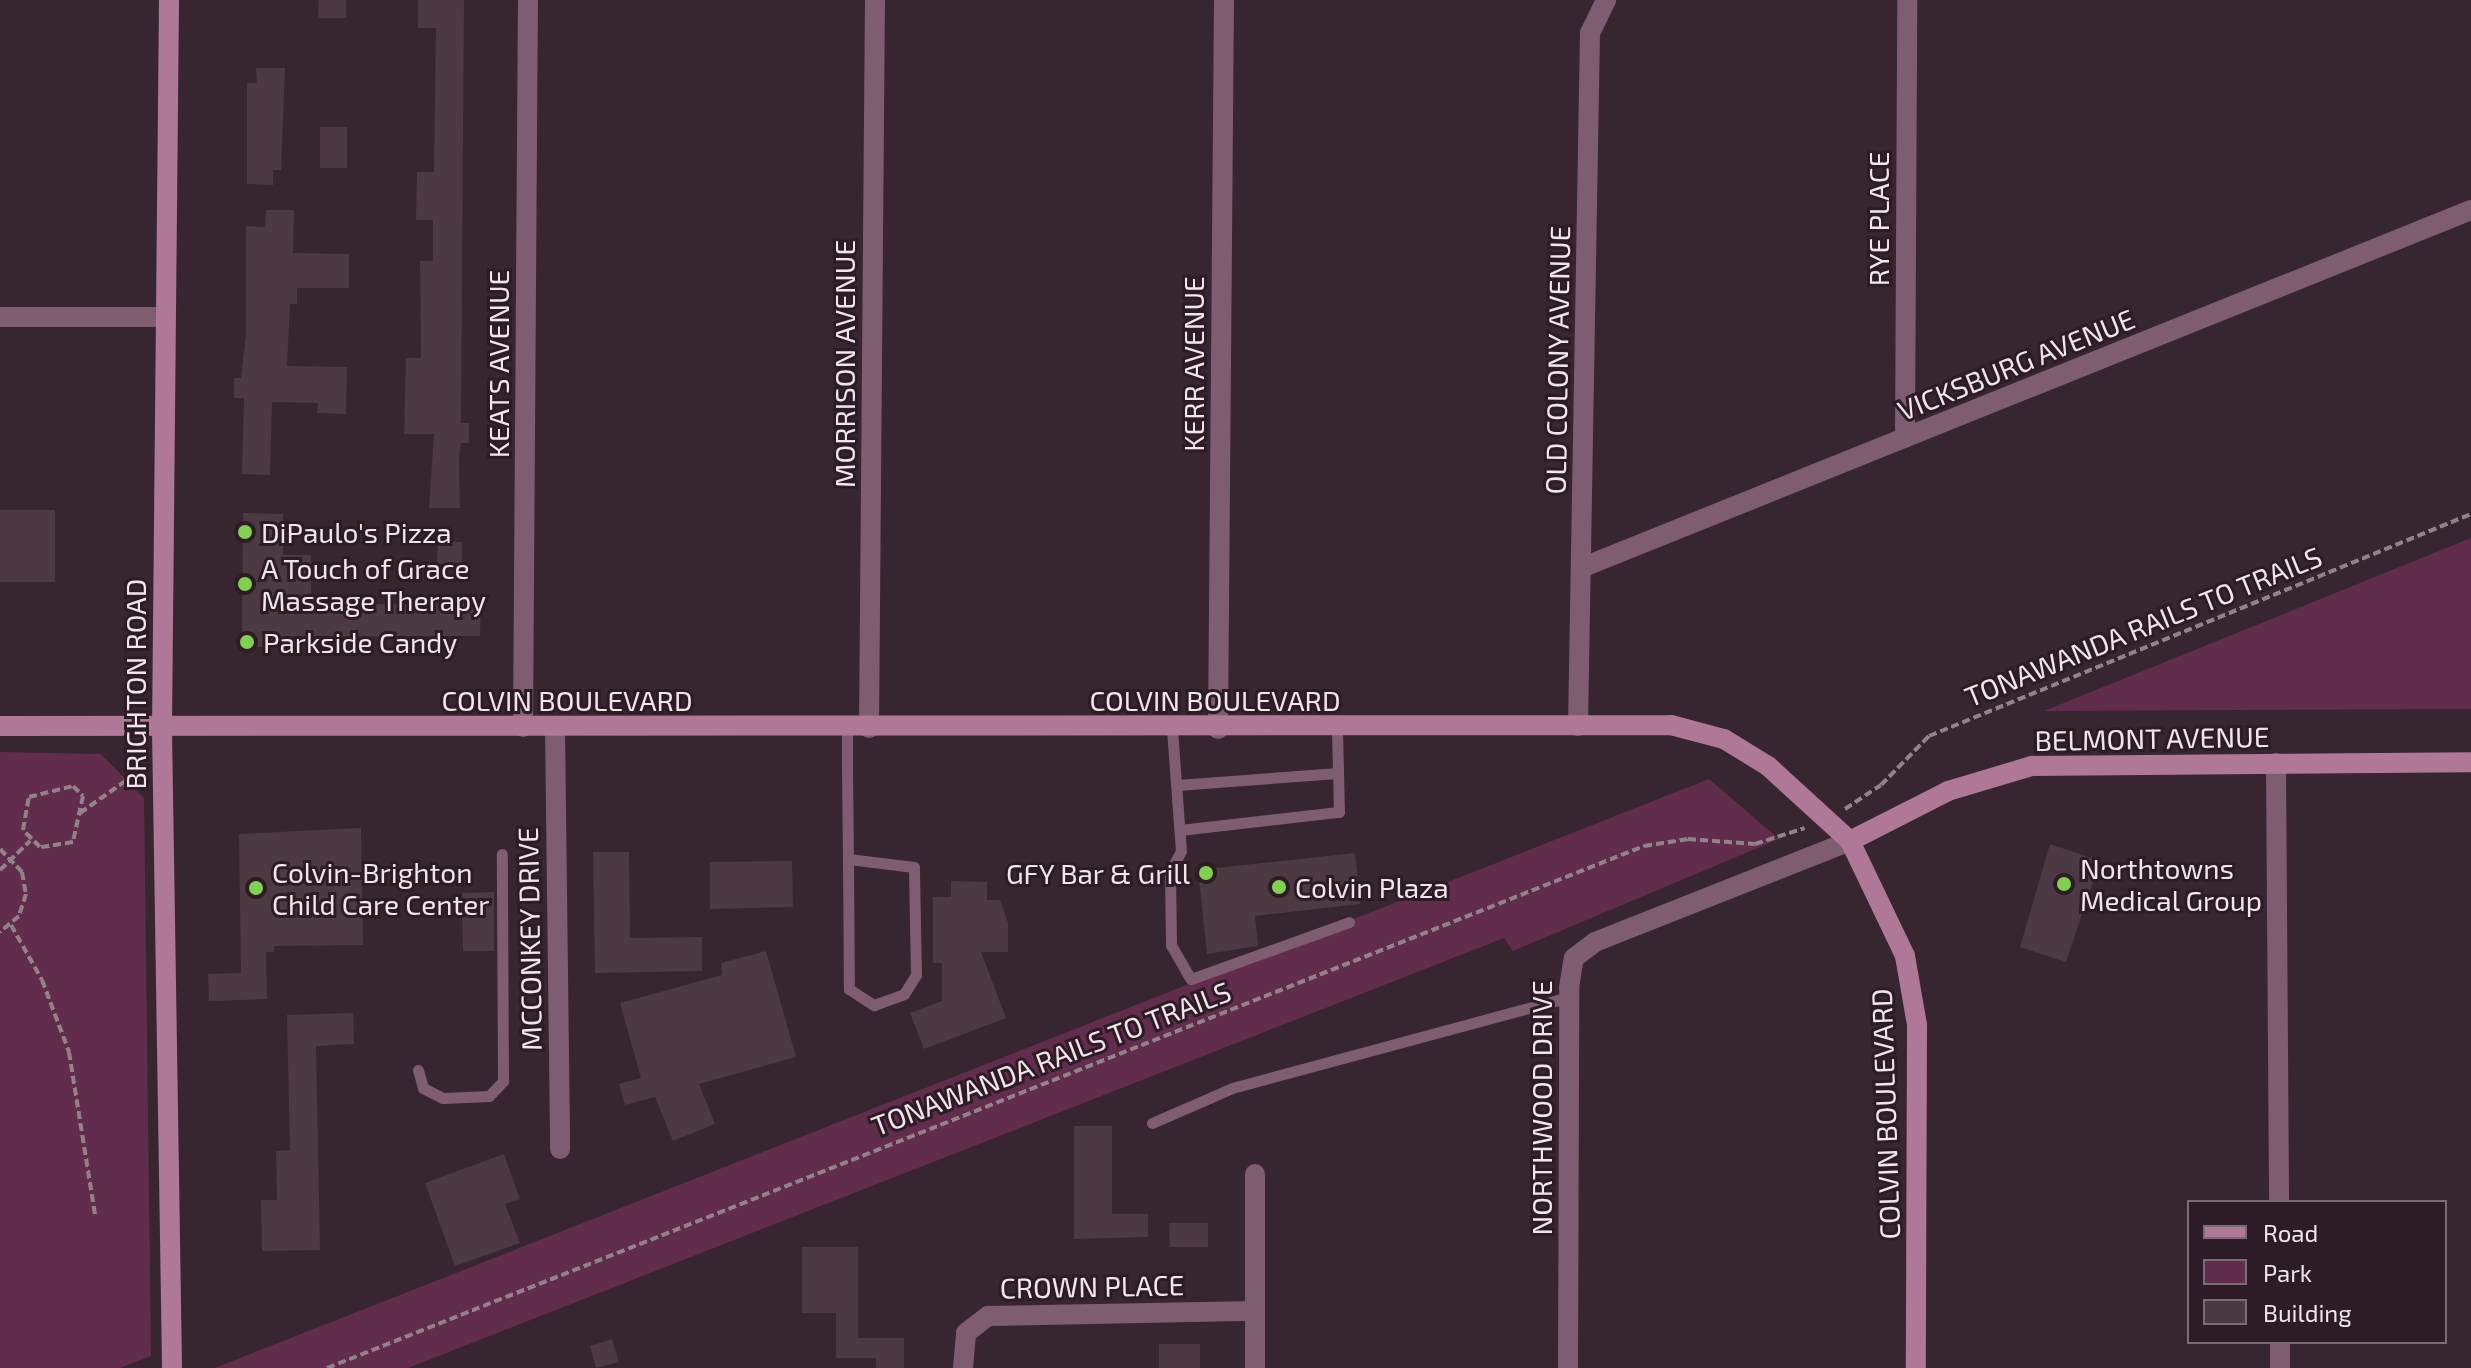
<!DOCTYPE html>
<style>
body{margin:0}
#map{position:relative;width:2471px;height:1368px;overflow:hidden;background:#37252f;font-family:"Exo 2",sans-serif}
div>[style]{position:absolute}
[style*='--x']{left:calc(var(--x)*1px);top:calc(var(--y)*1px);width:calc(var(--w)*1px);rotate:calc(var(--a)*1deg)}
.green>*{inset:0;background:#622d4d}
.building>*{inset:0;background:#4c3943}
.path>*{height:4px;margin-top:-2px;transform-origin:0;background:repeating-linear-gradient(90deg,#92828a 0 8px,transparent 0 12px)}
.lane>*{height:11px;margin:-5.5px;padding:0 5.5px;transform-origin:5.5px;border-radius:5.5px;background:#7f5d70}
.street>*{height:20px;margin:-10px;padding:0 10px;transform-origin:10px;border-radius:10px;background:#7f5d70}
.secondary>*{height:20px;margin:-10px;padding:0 10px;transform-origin:10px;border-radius:10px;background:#ae7896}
.dots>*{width:22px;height:22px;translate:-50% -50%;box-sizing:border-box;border:4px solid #2d1b25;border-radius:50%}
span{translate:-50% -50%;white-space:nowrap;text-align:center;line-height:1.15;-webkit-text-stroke:6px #2d1b25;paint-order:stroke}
.street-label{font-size:28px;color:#f1e4ea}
.poi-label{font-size:28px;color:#f1e4ea}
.left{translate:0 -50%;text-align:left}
.right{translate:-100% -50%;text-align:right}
.legend{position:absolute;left:2187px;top:1200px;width:260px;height:144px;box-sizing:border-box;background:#2d1b25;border:2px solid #7b6b74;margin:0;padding:10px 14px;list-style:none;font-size:24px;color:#f1e4ea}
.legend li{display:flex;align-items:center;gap:16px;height:40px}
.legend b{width:40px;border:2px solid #7b6b74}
</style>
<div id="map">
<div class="green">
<i style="clip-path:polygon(2471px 538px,2471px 709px,2044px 711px)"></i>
<i style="clip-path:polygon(0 752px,101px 754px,144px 798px,151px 1356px,120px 1368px,0 1368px)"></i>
<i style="clip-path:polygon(1709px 779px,1779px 839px,1513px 951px,1504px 938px,408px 1368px,215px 1368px)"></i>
</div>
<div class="building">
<i style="clip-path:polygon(319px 0,346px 0,346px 18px,318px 18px)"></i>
<i style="clip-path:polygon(418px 0,464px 0,461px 423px,469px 423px,469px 443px,461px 443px,459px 457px,460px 508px,429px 508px,434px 434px,404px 434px,406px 358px,421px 358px,420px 261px,433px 261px,433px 220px,416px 220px,417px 172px,434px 172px,436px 28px,418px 28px)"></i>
<i style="clip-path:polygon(256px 68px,285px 68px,281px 170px,273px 170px,273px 185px,247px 184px,247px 83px,257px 83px)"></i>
<i style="clip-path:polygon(320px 127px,347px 127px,347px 168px,320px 168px)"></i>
<i style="clip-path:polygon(266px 210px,294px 210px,293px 253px,349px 254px,349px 288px,297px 288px,297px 304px,290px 304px,287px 366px,347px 367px,346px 414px,317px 413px,318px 403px,272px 402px,270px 475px,242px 474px,244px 398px,234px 398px,234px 378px,241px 378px,246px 334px,246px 226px,265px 227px)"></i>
<i style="clip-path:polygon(0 510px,55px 510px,55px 582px,0 582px)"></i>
<i style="clip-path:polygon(243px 513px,283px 514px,283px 555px,311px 555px,311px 605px,481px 603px,480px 636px,286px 637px,286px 647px,249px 647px,242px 640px)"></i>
<i style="clip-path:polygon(438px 542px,462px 542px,462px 565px,437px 564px)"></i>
<i style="clip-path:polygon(361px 828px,363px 945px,274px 946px,274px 952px,266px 952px,267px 999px,209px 1001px,208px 974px,241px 973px,239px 834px)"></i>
<i style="clip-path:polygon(2050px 844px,2100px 861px,2066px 962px,2020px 947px)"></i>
<i style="clip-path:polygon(593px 852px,629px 852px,630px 938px,702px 937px,702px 971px,595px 973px)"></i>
<i style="clip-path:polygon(1355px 853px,1360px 904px,1255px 916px,1258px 946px,1207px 954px,1198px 870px)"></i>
<i style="clip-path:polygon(792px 861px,793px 907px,710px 909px,710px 862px)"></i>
<i style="clip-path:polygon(951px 881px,987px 882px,987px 900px,1000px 900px,1008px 923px,1008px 952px,981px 952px,1006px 1018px,924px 1049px,910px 1013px,942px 1001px,942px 963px,933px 963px,933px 897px,951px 897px)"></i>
<i style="clip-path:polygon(494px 892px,494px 951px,463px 951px,462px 893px)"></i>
<i style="clip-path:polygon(766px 951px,796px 1057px,699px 1084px,715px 1124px,673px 1141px,655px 1097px,625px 1105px,619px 1084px,641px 1078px,620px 1003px,722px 975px,721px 963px)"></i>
<i style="clip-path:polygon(353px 1013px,354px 1044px,316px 1046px,320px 1250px,262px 1251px,261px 1200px,277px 1200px,276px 1151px,290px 1150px,287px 1015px)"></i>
<i style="clip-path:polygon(1074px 1126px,1112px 1126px,1112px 1214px,1148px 1214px,1148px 1237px,1074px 1239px)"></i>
<i style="clip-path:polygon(504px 1154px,520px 1199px,505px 1204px,520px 1243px,455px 1266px,425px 1183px)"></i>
<i style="clip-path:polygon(1169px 1223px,1208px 1223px,1208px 1247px,1170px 1247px)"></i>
<i style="clip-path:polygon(802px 1247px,858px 1247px,858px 1338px,904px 1338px,904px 1368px,876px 1368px,876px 1358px,836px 1358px,836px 1313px,802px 1313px)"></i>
<i style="clip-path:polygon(612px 1339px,619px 1362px,596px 1368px,590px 1346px)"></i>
<i style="clip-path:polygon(1159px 1344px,1200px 1344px,1200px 1368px,1159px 1368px)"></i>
</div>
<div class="path">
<i style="--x:73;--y:786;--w:14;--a:45"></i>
<i style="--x:83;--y:796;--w:47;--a:102.3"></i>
<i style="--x:73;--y:842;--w:33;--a:171"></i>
<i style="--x:40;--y:847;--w:24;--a:-135"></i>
<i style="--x:23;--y:830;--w:34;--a:-80"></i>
<i style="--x:29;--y:797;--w:45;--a:-14"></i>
<i style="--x:1845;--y:809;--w:43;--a:-33.7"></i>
<i style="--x:1881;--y:785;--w:69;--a:-45.6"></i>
<i style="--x:1929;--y:736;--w:586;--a:-22.27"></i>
<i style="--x:80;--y:813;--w:57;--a:-35.1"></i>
<i style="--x:0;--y:849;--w:32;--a:46"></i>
<i style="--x:22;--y:872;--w:22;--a:80"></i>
<i style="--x:26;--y:894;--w:23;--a:108"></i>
<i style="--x:19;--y:916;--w:25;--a:140"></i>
<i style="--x:0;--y:870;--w:42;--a:-44"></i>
<i style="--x:11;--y:925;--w:63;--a:60.6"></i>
<i style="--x:42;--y:980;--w:77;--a:69.4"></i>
<i style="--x:69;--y:1052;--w:165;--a:80.9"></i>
<i style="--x:327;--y:1368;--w:1417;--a:-21.62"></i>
<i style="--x:1644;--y:846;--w:45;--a:-9"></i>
<i style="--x:1688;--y:839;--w:67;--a:4.3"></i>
<i style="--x:1755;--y:844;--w:52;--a:-17.7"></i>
</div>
<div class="lane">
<i style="--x:847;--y:728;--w:39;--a:90"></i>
<i style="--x:847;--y:767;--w:92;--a:89.4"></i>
<i style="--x:848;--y:859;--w:130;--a:89.6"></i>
<i style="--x:849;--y:989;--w:30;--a:33"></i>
<i style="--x:874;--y:1005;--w:32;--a:-20"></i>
<i style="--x:904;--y:994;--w:22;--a:-58"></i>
<i style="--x:916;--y:975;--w:108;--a:-91.1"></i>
<i style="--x:914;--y:867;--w:66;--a:-173.1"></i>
<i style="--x:1172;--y:729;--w:122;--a:85.8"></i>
<i style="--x:1181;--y:851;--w:24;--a:118"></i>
<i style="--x:1170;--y:872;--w:73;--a:89.2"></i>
<i style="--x:1171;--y:945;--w:39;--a:60"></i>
<i style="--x:1191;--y:979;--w:168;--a:-19.8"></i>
<i style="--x:1177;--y:785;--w:161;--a:-4.3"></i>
<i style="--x:1180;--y:830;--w:160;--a:-6.5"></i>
<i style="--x:1339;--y:812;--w:84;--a:-91.4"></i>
<i style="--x:418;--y:1070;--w:19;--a:74"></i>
<i style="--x:423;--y:1088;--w:22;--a:27"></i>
<i style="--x:443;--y:1098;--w:46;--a:-2.5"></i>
<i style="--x:489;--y:1096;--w:21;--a:-47"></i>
<i style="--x:503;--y:1081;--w:227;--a:-90.3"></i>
<i style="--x:1152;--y:1123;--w:87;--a:-23.6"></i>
<i style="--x:1232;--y:1088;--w:349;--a:-15.1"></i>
</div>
<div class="street">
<i style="--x:0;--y:317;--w:165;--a:0"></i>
<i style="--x:1905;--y:438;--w:438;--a:-89.7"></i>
<i style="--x:1581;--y:568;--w:959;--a:-21.91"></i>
<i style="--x:1578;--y:726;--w:693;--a:-89.01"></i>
<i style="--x:1590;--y:33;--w:37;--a:-64"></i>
<i style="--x:523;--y:727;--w:727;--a:-89.61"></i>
<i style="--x:555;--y:728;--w:421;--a:89.3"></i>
<i style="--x:869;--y:728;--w:728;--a:-89.53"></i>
<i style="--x:1218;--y:729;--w:729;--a:-89.53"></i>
<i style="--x:2276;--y:763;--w:439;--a:89.6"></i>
<i style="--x:2280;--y:1342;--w:26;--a:90"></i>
<i style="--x:963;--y:1368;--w:35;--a:-85"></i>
<i style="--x:966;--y:1333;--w:28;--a:-38"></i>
<i style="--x:988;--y:1316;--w:267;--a:-1.1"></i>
<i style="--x:1255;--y:1368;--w:194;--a:-90"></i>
<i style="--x:1568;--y:1368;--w:380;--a:-89.8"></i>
<i style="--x:1569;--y:988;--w:30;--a:-81"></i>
<i style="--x:1574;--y:958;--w:26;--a:-37"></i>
<i style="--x:1595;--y:942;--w:274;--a:-21.6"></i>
</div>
<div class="secondary">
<i style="--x:169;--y:0;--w:729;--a:90.55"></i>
<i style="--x:162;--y:729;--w:639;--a:89.1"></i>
<i style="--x:0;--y:726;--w:1671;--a:-0.03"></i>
<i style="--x:1671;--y:725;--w:55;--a:14.8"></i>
<i style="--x:1724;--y:739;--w:52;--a:31.5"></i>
<i style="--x:1768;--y:766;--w:111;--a:42.4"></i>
<i style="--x:1850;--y:841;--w:127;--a:64.4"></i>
<i style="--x:1905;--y:956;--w:70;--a:80.1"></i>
<i style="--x:1917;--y:1025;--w:343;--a:90.2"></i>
<i style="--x:1850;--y:841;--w:110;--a:-27"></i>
<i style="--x:1948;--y:791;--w:88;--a:-16.6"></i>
<i style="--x:2032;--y:766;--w:439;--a:-0.5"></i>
</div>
<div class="dots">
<i style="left:245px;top:532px;background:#81d050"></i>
<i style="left:245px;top:584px;background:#81d050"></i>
<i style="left:247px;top:642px;background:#81d050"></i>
<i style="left:1206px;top:873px;background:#81d050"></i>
<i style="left:2064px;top:884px;background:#81d050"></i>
<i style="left:1279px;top:887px;background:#81d050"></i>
<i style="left:256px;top:888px;background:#81d050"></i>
</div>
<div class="street-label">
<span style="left:1878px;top:219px;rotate:-90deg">RYE PLACE</span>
<span style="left:1557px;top:360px;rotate:-89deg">OLD COLONY AVENUE</span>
<span style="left:498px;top:364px;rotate:-90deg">KEATS AVENUE</span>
<span style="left:844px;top:364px;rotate:-90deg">MORRISON AVENUE</span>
<span style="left:1193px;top:364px;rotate:-90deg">KERR AVENUE</span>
<span style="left:2016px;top:364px;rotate:-22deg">VICKSBURG AVENUE</span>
<span style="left:2143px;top:626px;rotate:-22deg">TONAWANDA RAILS TO TRAILS</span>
<span style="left:135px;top:684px;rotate:-90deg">BRIGHTON ROAD</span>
<span style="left:567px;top:700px">COLVIN BOULEVARD</span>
<span style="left:1215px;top:700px">COLVIN BOULEVARD</span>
<span style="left:2152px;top:738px;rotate:-1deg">BELMONT AVENUE</span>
<span style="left:529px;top:939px;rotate:-91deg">MCCONKEY DRIVE</span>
<span style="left:1051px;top:1058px;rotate:-21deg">TONAWANDA RAILS TO TRAILS</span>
<span style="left:1541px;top:1108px;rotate:-90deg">NORTHWOOD DRIVE</span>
<span style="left:1885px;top:1114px;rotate:-92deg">COLVIN BOULEVARD</span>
<span style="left:1092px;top:1286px;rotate:-1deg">CROWN PLACE</span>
</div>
<div class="poi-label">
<span class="left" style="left:261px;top:532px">DiPaulo's Pizza</span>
<span class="left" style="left:261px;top:584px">A Touch of Grace<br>Massage Therapy</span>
<span class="left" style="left:263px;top:642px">Parkside Candy</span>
<span class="left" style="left:2080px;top:884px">Northtowns<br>Medical Group</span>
<span class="left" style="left:272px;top:888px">Colvin-Brighton<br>Child Care Center</span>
<span class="right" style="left:1190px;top:873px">GFY Bar &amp; Grill</span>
<span class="left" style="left:1295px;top:887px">Colvin Plaza</span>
</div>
<ul class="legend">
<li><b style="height:10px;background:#ae7896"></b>Road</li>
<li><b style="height:22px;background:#622d4d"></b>Park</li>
<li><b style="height:22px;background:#4c3943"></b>Building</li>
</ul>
</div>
